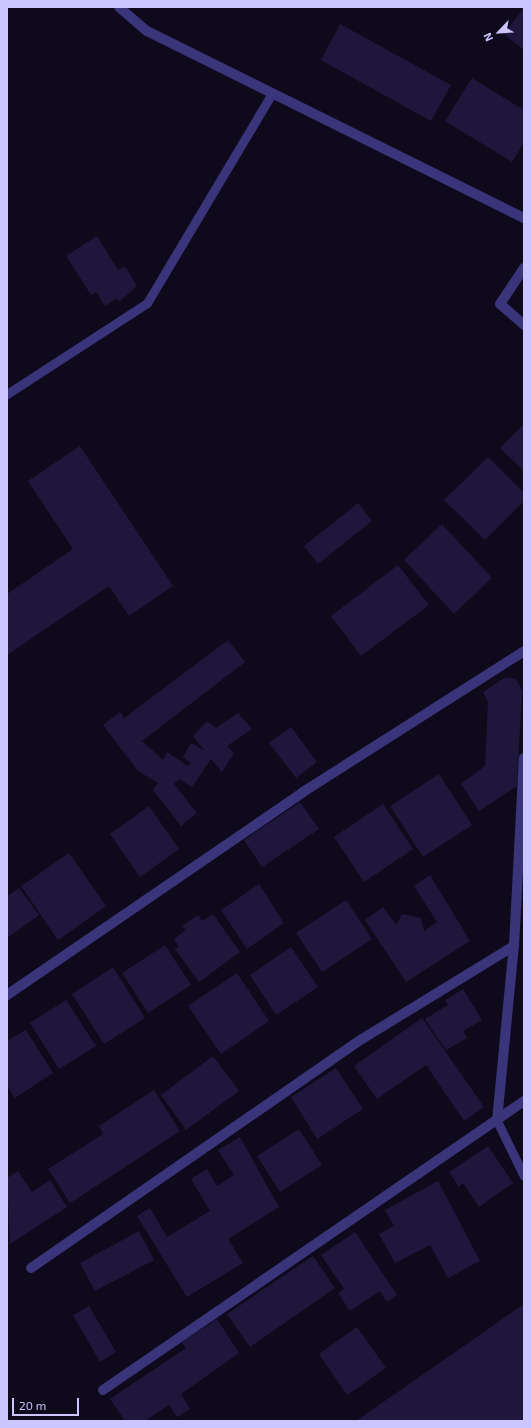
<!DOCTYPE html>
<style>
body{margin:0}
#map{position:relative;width:531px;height:1428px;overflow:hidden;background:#0e0a1b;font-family:"Exo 2",sans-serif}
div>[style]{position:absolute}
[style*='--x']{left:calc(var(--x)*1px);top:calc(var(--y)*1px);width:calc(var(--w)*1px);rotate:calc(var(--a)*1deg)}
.building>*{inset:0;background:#1f163c}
.lane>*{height:9px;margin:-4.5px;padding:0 4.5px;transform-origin:4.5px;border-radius:4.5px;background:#3a347b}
.street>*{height:10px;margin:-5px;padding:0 5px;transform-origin:5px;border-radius:5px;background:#3a347b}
span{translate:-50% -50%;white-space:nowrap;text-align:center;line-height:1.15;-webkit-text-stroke:3.5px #0e0a1b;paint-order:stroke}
.frame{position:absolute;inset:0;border:8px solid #cdc5ff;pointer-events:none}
.north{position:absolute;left:479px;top:12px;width:40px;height:40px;-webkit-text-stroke:3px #0e0a1b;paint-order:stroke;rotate:245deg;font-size:11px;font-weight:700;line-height:16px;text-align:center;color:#cdc5ff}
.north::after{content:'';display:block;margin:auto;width:14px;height:18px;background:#cdc5ff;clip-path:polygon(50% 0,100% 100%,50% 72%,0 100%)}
.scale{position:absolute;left:12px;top:1398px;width:67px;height:18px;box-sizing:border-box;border:2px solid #cdc5ff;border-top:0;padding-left:5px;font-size:12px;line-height:14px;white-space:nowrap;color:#cdc5ff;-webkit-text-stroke:3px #0e0a1b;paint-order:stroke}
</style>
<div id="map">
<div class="building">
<i style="clip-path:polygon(524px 8px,524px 50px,504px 34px)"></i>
<i style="clip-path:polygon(340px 24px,451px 85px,431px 121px,321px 60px)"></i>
<i style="clip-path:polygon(472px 78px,524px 110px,524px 142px,512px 162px,445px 121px)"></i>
<i style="clip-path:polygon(97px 236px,118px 270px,125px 266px,137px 286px,119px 302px,117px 298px,105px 306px,96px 292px,91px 295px,66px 256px)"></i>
<i style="clip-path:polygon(524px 424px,524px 471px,500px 448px)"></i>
<i style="clip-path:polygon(80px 446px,173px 586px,129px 616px,109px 586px,7px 655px,7px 594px,73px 549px,28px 481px)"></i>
<i style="clip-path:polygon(488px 457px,524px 493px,524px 501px,485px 540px,444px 500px)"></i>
<i style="clip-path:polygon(358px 503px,372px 521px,318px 564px,304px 546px)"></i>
<i style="clip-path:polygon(442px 524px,492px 578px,454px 614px,404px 560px)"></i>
<i style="clip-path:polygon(398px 565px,429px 605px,361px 656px,331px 616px)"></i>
<i style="clip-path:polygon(228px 640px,245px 662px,142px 741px,163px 760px,167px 752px,188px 766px,191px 763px,183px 757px,191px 743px,205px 751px,193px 736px,207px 721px,216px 728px,238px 713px,252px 729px,227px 746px,234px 753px,222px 772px,211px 759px,192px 787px,179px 779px,174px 784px,197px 813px,181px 826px,153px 790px,158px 783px,138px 771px,103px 725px,120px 712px,124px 718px)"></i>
<i style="clip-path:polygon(506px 677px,516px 679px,522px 691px,517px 786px,479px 811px,461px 784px,485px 766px,488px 702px,483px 692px)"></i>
<i style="clip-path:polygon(291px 727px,317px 762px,296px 778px,269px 743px)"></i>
<i style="clip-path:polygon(439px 774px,472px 825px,423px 857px,390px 806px)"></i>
<i style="clip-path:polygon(300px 802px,319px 829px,262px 867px,244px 840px)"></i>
<i style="clip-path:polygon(383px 804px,413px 849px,364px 882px,334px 837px)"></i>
<i style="clip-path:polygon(149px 806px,179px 849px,140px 877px,110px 834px)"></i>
<i style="clip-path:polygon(69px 853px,106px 906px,58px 940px,21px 886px)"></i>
<i style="clip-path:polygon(430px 875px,470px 941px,406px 982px,365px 920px,383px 907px,396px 925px,402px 914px,421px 918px,424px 931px,437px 922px,414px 886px)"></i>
<i style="clip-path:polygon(259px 884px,284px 923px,247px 949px,221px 910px)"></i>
<i style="clip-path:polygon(19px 888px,39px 915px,7px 938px,7px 896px)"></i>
<i style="clip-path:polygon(346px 900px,372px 939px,322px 972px,296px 933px)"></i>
<i style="clip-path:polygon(213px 914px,240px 952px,199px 982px,175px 949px,179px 947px,174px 939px,186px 930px,182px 926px,198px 915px,202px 921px)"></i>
<i style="clip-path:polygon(165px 945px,191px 985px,148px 1013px,122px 973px)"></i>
<i style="clip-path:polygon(291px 947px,318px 987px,276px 1015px,250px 975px)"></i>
<i style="clip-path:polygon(113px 967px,145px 1018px,104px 1044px,72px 994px)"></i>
<i style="clip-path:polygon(237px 973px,269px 1021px,221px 1054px,188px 1006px)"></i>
<i style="clip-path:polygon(463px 989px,482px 1020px,463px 1031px,467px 1038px,446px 1050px,425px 1019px,448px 1005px,445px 1000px)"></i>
<i style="clip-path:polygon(66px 1000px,96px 1046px,59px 1069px,30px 1023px)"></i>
<i style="clip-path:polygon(422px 1018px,484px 1107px,464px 1121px,426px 1065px,377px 1099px,354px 1066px)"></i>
<i style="clip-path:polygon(26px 1030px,53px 1073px,15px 1098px,7px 1086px,7px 1041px)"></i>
<i style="clip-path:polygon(213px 1056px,239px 1091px,186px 1130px,161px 1095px)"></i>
<i style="clip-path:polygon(336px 1068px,363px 1109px,317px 1139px,291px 1097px)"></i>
<i style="clip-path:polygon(154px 1090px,180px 1131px,70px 1203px,48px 1169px,103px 1134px,99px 1126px)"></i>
<i style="clip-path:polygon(299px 1129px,322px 1165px,280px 1192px,257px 1156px)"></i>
<i style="clip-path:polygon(240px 1137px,279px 1207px,228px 1239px,243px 1263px,187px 1297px,137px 1216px,150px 1208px,167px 1237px,210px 1211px,191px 1179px,207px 1169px,217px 1186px,234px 1175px,218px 1150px)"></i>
<i style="clip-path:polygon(488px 1146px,513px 1183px,479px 1207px,463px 1183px,459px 1187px,449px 1172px)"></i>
<i style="clip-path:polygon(18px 1171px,32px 1192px,50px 1180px,67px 1207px,10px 1244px,7px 1178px)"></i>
<i style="clip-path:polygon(438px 1181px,480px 1261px,448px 1278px,430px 1245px,395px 1263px,379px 1234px,394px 1226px,385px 1210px)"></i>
<i style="clip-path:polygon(139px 1231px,154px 1260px,95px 1291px,80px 1263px)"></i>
<i style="clip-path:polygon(355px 1232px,397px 1295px,387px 1302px,380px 1291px,350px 1311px,338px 1293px,344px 1289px,321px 1255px)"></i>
<i style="clip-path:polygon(313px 1256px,335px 1288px,250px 1347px,227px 1314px)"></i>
<i style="clip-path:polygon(524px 1304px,524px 1421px,356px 1421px)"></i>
<i style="clip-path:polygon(89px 1306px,116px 1352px,100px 1362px,73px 1315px)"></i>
<i style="clip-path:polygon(217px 1319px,239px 1353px,181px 1394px,190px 1409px,177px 1417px,169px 1405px,145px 1421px,125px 1421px,110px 1399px,186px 1348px,182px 1342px)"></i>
<i style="clip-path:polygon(357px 1327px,386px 1368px,347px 1395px,319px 1354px)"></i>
</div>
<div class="lane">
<i style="--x:7;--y:394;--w:167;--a:-33"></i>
<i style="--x:147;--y:303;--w:244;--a:-59.2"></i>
<i style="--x:497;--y:1121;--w:61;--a:63.9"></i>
</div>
<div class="street">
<i style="--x:119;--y:7;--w:37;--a:41"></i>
<i style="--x:147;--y:31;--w:421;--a:26.4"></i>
<i style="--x:524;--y:268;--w:43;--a:123.7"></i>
<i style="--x:500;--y:304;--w:32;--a:41"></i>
<i style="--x:7;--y:995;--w:359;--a:-34.4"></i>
<i style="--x:303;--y:792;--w:262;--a:-32.5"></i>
<i style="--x:497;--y:1121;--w:176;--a:-84.5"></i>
<i style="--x:514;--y:946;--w:188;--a:-87"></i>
<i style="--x:31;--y:1268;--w:402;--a:-34.7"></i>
<i style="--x:362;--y:1039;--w:178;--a:-31.5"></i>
<i style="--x:103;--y:1390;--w:511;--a:-34.47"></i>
</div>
<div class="frame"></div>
<div class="north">N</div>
<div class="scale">20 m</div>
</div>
